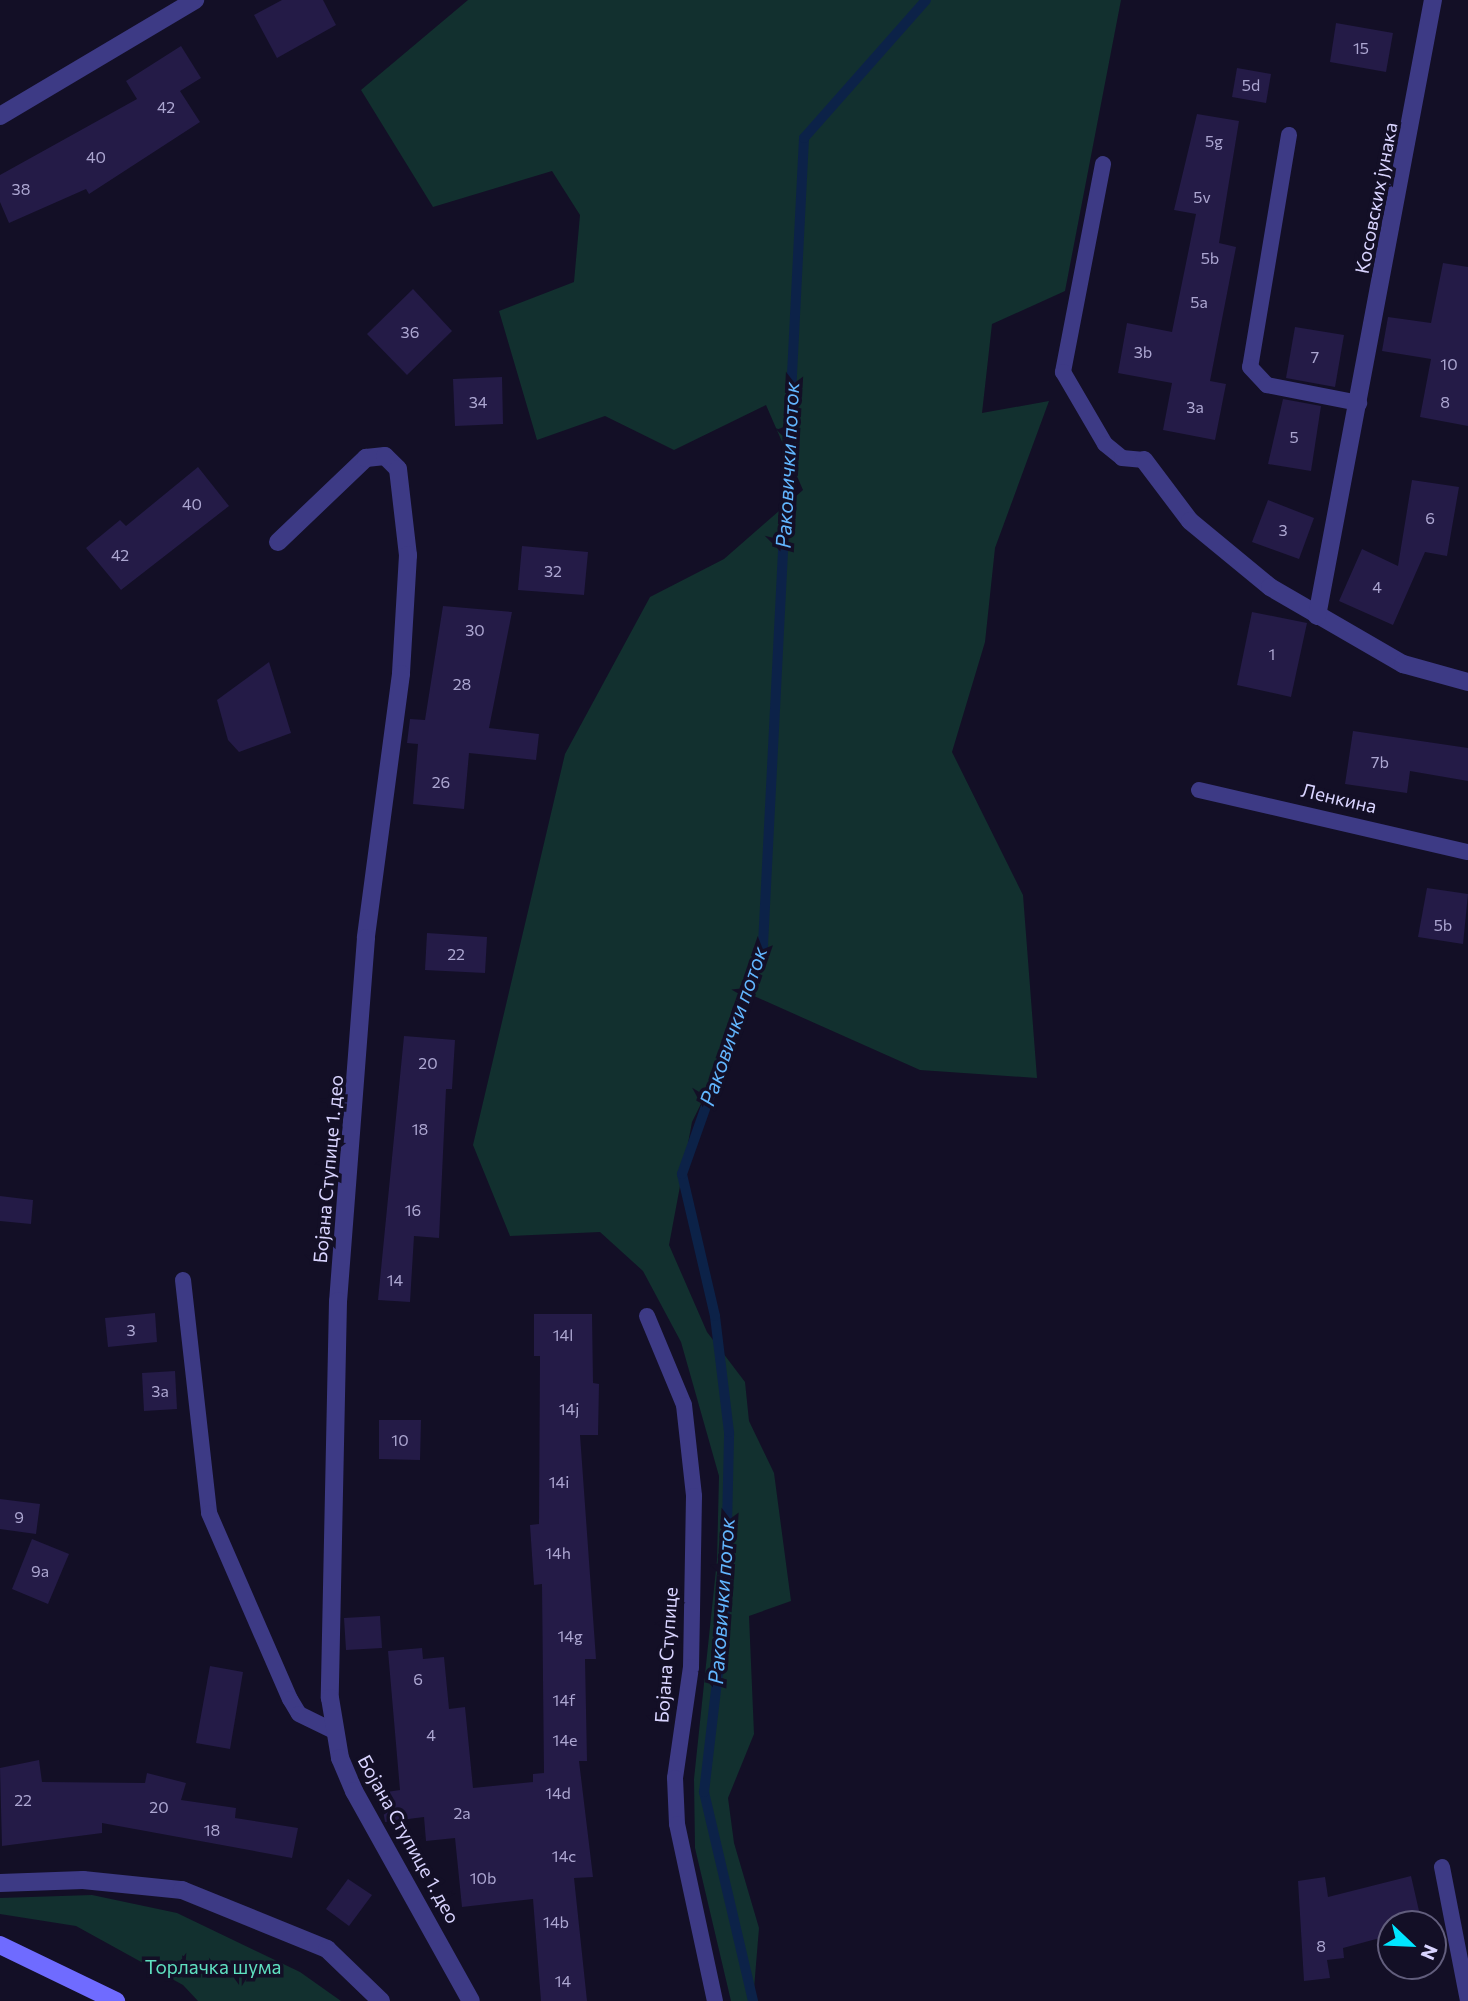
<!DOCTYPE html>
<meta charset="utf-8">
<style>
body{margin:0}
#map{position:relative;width:1468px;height:2001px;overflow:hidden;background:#130f26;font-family:Commissioner,sans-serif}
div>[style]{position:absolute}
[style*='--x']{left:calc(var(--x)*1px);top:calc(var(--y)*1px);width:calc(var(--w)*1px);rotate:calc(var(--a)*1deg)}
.green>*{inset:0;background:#12302f}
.stream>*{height:10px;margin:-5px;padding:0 5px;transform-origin:5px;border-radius:5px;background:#0c2248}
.building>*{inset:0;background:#241b47}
.lane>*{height:16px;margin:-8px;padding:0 8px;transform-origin:8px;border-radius:8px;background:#3d3a85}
.street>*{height:18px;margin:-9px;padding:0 9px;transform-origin:9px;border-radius:9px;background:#3d3a85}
.secondary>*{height:18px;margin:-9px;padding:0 9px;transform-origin:9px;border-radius:9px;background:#6f6bff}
span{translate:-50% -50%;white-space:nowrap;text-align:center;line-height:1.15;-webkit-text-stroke:7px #130f26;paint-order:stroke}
.number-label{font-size:16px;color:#aca6d1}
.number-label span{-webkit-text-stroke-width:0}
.street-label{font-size:19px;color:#d9d4ff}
.park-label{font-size:19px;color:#5fe0c0}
.water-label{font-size:21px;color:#62b6ff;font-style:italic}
.north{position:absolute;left:1377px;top:1910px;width:70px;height:70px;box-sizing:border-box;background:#130f26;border:2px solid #625e7d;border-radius:50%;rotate:113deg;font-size:19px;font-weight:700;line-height:28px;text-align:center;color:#d9d4ff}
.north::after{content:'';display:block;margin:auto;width:24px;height:32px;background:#00e5ff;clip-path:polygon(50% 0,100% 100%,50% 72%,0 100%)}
</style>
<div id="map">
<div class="green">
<i style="clip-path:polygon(468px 0,1121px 0,1065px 291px,992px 324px,982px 413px,1049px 401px,995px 548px,985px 642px,952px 752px,1023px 895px,1037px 1078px,920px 1070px,754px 996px,692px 1122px,669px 1245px,707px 1332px,745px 1382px,749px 1421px,774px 1473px,791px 1601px,749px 1616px,754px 1734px,728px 1798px,734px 1843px,759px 1928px,753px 2001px,731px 2001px,695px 1848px,694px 1779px,717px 1560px,719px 1476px,681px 1342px,643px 1271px,600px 1232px,510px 1236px,473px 1145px,565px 754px,650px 597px,724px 559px,803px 490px,766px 405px,674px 450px,605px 416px,537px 440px,499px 311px,574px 282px,580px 215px,552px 171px,433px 207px,361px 90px)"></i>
<i style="clip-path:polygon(92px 1895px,177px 1913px,300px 1972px,341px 2001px,198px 2001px,183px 1985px,76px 1926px,0 1914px,0 1898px)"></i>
</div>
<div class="stream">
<i style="--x:753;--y:2001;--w:215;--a:-103.2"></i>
<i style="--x:704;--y:1792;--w:179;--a:-83.3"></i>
<i style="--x:725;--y:1614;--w:182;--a:-88.7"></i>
<i style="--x:729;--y:1432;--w:117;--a:-96.9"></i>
<i style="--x:715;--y:1316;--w:146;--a:-103.1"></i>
<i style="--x:682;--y:1174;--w:243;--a:-70.5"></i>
<i style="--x:763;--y:945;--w:808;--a:-87.09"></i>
<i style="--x:804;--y:138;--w:184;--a:-48.5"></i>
</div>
<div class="building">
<i style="clip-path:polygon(282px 0,323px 0,336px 25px,277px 58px,254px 15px)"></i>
<i style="clip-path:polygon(1336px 23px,1393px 33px,1386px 72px,1330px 62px)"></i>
<i style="clip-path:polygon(181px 46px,201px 78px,180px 91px,200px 122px,89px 194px,86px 189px,9px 223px,0 202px,0 175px,137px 99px,126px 81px)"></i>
<i style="clip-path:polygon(1237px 68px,1271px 74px,1266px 103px,1232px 97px)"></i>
<i style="clip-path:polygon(1197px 114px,1239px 121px,1219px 243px,1236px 247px,1210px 381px,1226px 384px,1215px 440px,1163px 430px,1172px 383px,1118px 373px,1127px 323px,1172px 332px,1196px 214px,1174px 210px)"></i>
<i style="clip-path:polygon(1443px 263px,1468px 267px,1468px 426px,1420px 417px,1431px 359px,1382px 351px,1388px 317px,1431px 323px)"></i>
<i style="clip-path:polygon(413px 289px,452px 331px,407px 375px,367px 334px)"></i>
<i style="clip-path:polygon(1295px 327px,1344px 335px,1335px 387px,1286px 378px)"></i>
<i style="clip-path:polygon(502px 377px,503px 424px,455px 426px,453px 379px)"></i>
<i style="clip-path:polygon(1283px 399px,1321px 406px,1311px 471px,1268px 464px)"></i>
<i style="clip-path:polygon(198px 467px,229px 506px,121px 590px,86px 548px,120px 520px,126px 526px)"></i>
<i style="clip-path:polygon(1412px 480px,1459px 487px,1447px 556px,1425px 552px,1393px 625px,1339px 601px,1362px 549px,1398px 566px)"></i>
<i style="clip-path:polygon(1268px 500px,1314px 518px,1299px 559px,1252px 542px)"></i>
<i style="clip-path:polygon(522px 546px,588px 552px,584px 595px,518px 590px)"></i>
<i style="clip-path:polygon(443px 606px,512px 612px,489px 728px,539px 734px,536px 760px,469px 753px,464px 809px,413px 804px,418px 744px,407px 743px,410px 719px,425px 720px)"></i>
<i style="clip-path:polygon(1252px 612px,1307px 623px,1291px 697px,1237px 685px)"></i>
<i style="clip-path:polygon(269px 662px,291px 733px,239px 752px,228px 740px,217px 700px)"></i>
<i style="clip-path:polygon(1353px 731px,1468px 748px,1468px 781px,1410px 771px,1407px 793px,1345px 784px)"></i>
<i style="clip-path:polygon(1427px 888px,1468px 894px,1463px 944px,1418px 937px)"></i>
<i style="clip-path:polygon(427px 933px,487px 937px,485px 973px,425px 970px)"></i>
<i style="clip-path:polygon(404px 1036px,455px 1040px,452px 1089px,446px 1089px,439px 1238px,414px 1236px,410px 1302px,378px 1300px)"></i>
<i style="clip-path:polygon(0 1196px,33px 1200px,31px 1224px,0 1221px)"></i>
<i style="clip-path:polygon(155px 1313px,157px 1342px,108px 1347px,105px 1318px)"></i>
<i style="clip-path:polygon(534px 1314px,592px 1314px,593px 1383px,599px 1384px,598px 1435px,580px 1435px,596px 1659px,585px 1659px,587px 1761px,579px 1761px,593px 1877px,574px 1878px,587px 2001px,541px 2001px,533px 1899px,462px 1907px,455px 1838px,426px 1841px,424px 1817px,385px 1822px,380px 1793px,400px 1790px,388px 1651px,422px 1648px,423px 1659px,444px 1657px,449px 1709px,465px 1707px,473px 1788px,533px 1782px,533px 1774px,544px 1773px,542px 1584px,534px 1585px,530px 1525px,539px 1524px,540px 1356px,534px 1356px)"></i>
<i style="clip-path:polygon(175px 1371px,177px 1409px,144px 1411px,142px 1373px)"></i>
<i style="clip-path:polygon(379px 1420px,421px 1420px,420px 1460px,379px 1459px)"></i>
<i style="clip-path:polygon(0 1499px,40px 1504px,36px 1534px,0 1529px)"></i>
<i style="clip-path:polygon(32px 1539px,69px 1554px,48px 1604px,12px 1589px)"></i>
<i style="clip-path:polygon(380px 1616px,382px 1648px,346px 1650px,344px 1618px)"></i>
<i style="clip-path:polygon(210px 1666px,243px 1672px,230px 1749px,196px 1743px)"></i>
<i style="clip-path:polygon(39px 1760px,42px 1782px,145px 1783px,147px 1773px,186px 1783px,181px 1800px,236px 1808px,235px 1818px,298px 1828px,292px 1858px,102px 1823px,102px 1833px,2px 1846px,0 1768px)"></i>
<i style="clip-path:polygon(1411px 1876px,1422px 1924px,1391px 1924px,1391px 1935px,1343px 1948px,1344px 1958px,1327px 1960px,1330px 1978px,1304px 1981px,1298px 1881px,1325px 1877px,1328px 1897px)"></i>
<i style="clip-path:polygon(348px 1879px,372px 1895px,349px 1926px,326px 1909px)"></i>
</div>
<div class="lane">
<i style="--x:1289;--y:135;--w:235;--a:99.5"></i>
<i style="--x:1250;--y:367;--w:25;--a:47"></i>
<i style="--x:1267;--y:385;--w:94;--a:11.1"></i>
<i style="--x:1103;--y:164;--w:212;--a:100.9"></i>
<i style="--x:1063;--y:372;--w:83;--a:59.7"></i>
<i style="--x:1105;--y:444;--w:22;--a:39"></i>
<i style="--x:1122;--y:458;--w:22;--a:5"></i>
<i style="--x:1199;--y:790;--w:276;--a:13"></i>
<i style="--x:183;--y:1280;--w:234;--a:83.6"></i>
<i style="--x:209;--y:1513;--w:203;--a:66.5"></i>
<i style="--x:290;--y:1699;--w:17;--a:59"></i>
<i style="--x:299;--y:1714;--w:39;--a:26"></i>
<i style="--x:647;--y:1316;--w:96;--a:67.4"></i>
<i style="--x:684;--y:1405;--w:92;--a:83.7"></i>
<i style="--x:694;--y:1496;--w:171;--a:91"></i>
<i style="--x:691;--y:1667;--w:112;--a:98.2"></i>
<i style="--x:675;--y:1778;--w:46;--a:87.5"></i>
<i style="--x:677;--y:1824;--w:181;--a:77.9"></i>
<i style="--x:1442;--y:1867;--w:136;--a:79"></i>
</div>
<div class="street">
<i style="--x:0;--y:116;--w:227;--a:-30.7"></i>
<i style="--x:1144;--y:460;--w:76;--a:53"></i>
<i style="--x:1190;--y:521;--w:104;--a:39.5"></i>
<i style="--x:1270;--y:587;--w:154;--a:30.1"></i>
<i style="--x:1403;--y:664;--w:67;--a:15.5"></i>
<i style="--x:278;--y:542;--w:122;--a:-43.7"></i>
<i style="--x:366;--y:458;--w:19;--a:-6"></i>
<i style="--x:385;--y:456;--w:18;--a:45"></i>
<i style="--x:398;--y:469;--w:87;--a:83.4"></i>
<i style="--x:408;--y:555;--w:119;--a:93.4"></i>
<i style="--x:401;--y:674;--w:266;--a:97.6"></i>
<i style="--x:366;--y:938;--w:364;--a:94.4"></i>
<i style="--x:338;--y:1301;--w:397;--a:91.2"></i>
<i style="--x:330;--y:1698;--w:61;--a:80.5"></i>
<i style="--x:340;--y:1758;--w:36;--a:67"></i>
<i style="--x:354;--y:1791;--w:240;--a:60.9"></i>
<i style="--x:1317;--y:616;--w:627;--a:-79.34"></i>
<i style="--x:0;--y:1883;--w:83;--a:-2.1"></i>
<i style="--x:83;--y:1880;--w:100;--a:5.8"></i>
<i style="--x:182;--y:1890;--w:157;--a:22.1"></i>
<i style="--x:327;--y:1949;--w:75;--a:43.9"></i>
</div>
<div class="secondary">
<i style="--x:0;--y:1945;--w:129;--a:25.8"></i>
</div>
<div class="number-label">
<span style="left:1361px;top:48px">15</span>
<span style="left:1251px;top:85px">5d</span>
<span style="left:166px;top:107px">42</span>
<span style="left:1214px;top:141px">5g</span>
<span style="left:96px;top:157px">40</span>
<span style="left:21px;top:189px">38</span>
<span style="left:1202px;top:197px">5v</span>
<span style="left:1210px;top:258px">5b</span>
<span style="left:1199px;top:302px">5a</span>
<span style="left:410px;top:332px">36</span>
<span style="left:1143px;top:352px">3b</span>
<span style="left:1315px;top:357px">7</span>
<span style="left:1449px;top:364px">10</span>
<span style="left:478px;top:402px">34</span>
<span style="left:1445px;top:402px">8</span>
<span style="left:1195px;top:407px">3a</span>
<span style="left:1294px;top:437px">5</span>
<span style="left:192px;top:504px">40</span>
<span style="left:1430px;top:518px">6</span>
<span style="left:1283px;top:530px">3</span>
<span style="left:120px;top:555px">42</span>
<span style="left:553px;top:571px">32</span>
<span style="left:1377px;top:587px">4</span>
<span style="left:475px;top:630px">30</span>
<span style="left:1272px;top:654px">1</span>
<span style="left:462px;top:684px">28</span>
<span style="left:1380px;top:762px">7b</span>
<span style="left:441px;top:782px">26</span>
<span style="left:1443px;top:925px">5b</span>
<span style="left:456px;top:954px">22</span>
<span style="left:428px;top:1063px">20</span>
<span style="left:420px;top:1129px">18</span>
<span style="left:413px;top:1210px">16</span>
<span style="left:395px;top:1280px">14</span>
<span style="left:131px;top:1330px">3</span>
<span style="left:563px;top:1335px">14l</span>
<span style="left:160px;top:1391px">3a</span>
<span style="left:569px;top:1409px">14j</span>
<span style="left:400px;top:1440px">10</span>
<span style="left:559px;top:1482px">14i</span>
<span style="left:19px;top:1517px">9</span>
<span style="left:558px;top:1553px">14h</span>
<span style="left:40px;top:1571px">9a</span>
<span style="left:570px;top:1636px">14g</span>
<span style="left:418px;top:1679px">6</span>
<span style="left:564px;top:1700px">14f</span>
<span style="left:431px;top:1735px">4</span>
<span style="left:565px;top:1740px">14e</span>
<span style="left:558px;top:1793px">14d</span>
<span style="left:23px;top:1800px">22</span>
<span style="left:159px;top:1807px">20</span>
<span style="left:462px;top:1813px">2a</span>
<span style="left:212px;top:1830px">18</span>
<span style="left:564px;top:1856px">14c</span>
<span style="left:483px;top:1878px">10b</span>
<span style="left:556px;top:1922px">14b</span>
<span style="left:1321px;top:1946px">8</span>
<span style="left:563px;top:1981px">14</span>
</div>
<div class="street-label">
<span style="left:1376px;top:198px;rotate:-79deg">Косовских јунака</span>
<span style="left:1339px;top:798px;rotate:13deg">Ленкина</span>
<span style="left:328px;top:1169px;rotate:-85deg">Бојана Ступице 1. део</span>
<span style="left:666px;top:1655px;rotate:-86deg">Бојана Ступице</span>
<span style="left:409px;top:1839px;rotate:61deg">Бојана Ступице 1. део</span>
</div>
<div class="park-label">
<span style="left:213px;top:1967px">Торлачка шума</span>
</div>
<div class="water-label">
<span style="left:787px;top:465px;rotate:-87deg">Раковички поток</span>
<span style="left:733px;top:1026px;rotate:-71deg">Раковички поток</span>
<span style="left:721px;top:1601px;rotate:-86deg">Раковички поток</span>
</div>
<div class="north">N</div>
</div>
